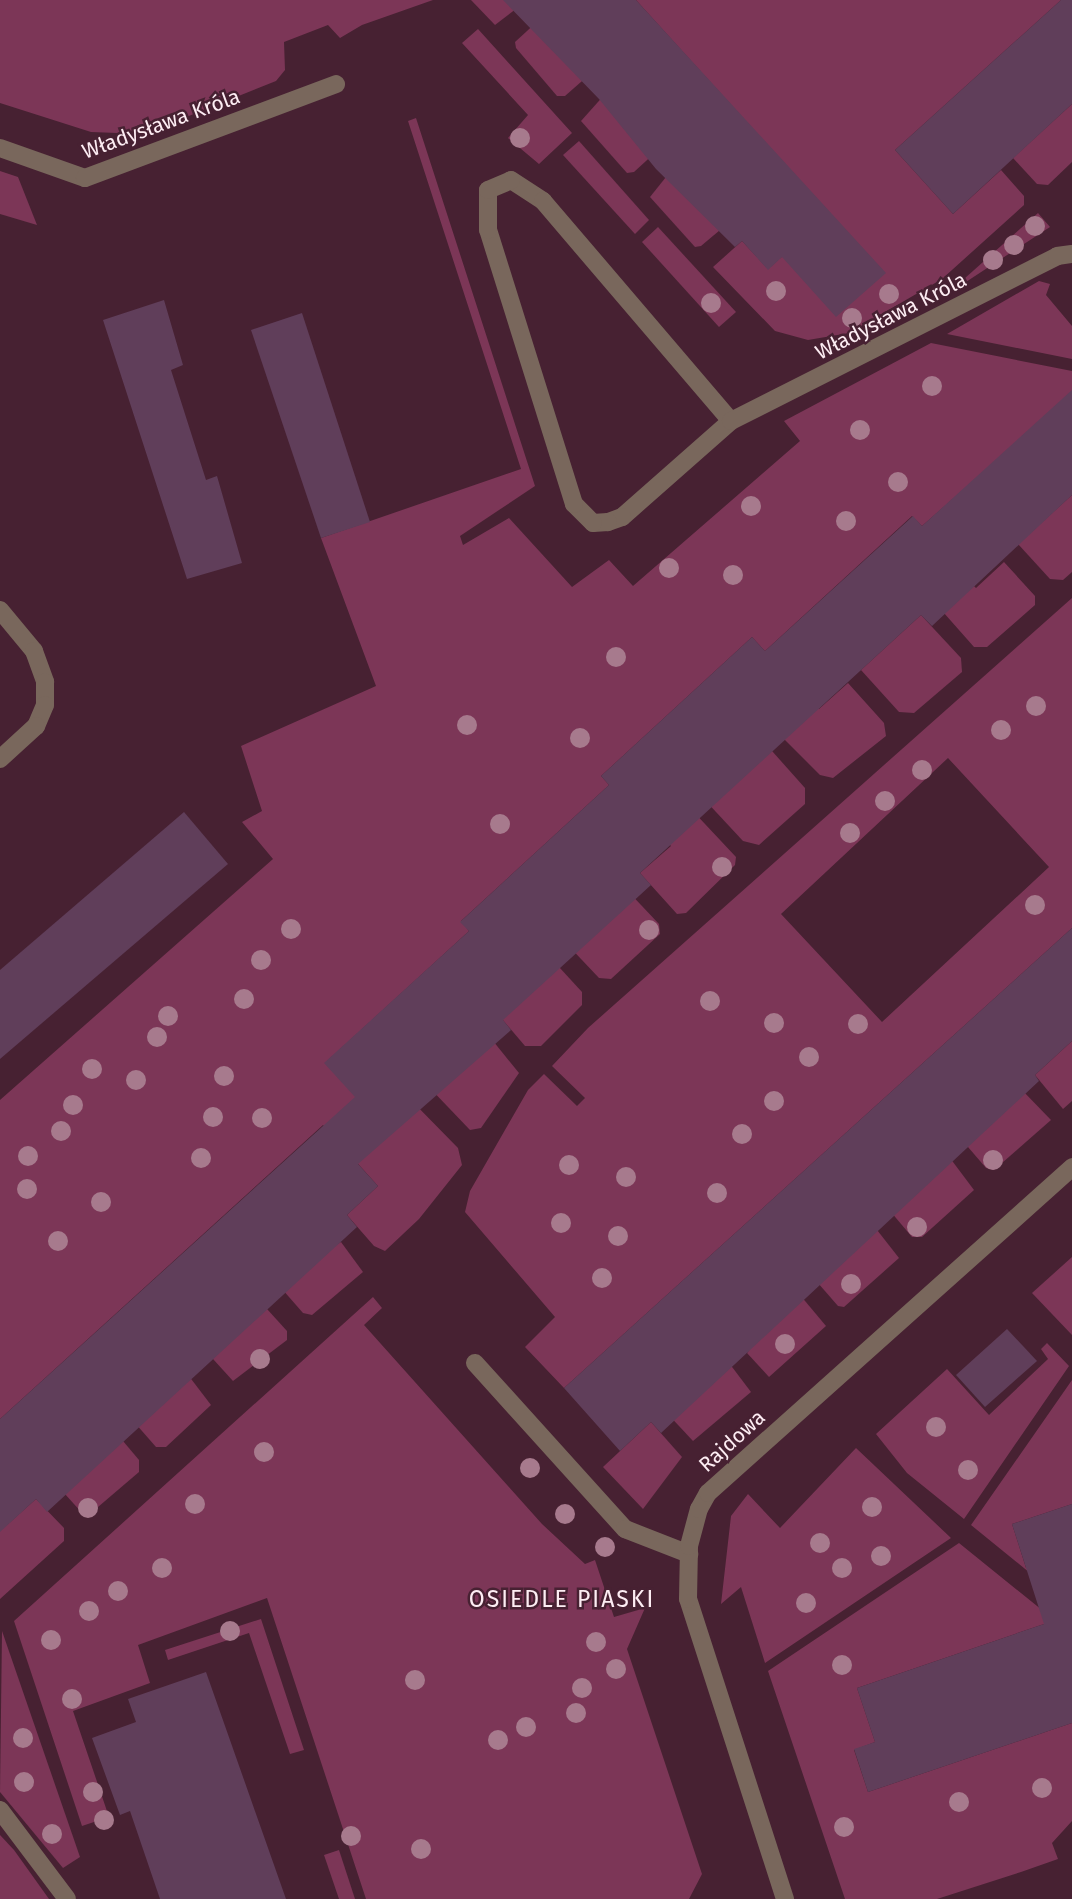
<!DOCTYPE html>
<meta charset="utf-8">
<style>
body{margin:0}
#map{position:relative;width:1072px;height:1899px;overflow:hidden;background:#472132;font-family:"Fira Sans",sans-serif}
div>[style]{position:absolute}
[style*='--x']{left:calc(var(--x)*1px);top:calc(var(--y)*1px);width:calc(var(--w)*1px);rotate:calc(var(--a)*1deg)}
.green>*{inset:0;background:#7c3657}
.building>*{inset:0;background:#603e5a}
.lane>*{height:18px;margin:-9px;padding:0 9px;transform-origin:9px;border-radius:9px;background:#79675c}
.street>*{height:18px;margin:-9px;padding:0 9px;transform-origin:9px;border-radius:9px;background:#79675c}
.trees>*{width:20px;height:20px;margin:-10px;border-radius:50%;background:#a77a8d}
span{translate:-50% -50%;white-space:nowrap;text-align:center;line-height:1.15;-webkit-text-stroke:5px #472132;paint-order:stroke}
.street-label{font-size:21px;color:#fdedf3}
.neighbourhood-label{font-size:23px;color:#fdedf3;letter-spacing:2px}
</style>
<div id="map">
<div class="green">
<i style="clip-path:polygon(0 0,433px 0,362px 25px,340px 38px,328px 25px,284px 42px,285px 70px,276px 81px,144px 134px,91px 132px,0 103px)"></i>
<i style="clip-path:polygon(471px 0,523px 0,525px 2px,495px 25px)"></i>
<i style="clip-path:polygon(636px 0,1061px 0,895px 150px,953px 214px,1001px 170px,1024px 196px,1024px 205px,942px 279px,849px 333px,808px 340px,775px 331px,713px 267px,742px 241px,768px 269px,830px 214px)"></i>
<i style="clip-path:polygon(539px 20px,590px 74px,565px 96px,557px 96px,516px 48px,515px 42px)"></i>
<i style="clip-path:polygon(478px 29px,572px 133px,539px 164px,508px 138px,528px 115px,462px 43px)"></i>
<i style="clip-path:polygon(606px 93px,658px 150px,634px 172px,627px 173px,581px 121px)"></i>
<i style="clip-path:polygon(1072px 104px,1072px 162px,1048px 185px,1037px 184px,1013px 158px)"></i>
<i style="clip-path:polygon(416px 118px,535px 486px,460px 536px,463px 545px,509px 518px,572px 587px,609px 560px,633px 586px,800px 441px,784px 421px,931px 343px,1072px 371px,1072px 394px,922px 526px,912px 516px,765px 651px,752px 637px,601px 776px,609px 785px,461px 921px,469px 931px,325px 1063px,408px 1097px,458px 1148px,462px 1165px,419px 1219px,385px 1251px,374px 1246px,347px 1215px,378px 1186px,323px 1125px,0 1419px,0 1100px,273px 859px,242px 822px,262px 811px,241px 746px,376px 686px,321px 538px,521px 469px,408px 121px)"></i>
<i style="clip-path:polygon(579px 141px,649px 220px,635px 234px,563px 155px)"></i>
<i style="clip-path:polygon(674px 167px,726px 225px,701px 246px,695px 247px,650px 197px)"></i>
<i style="clip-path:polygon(0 171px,18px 177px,37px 225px,0 214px)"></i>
<i style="clip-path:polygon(1038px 213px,1050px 227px,946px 295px)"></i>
<i style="clip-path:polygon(658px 227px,736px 312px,719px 327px,642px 242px)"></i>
<i style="clip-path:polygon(1039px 281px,1050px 284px,1046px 295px,1072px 326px,1072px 359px,947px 334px)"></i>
<i style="clip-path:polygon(1072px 495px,1072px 572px,1063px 580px,1050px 579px,1018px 544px)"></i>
<i style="clip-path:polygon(1004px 562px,1035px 596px,1035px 605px,987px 647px,974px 647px,936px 604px,965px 577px,976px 588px)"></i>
<i style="clip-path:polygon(evenodd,1072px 598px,1072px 928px,564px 1388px,525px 1347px,555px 1317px,465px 1212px,470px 1191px,528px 1090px,544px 1074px,577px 1106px,585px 1098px,552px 1066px,588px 1028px,1072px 598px,948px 758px,1049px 867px,882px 1022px,781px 914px,948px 758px)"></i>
<i style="clip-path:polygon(921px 615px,961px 658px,962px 672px,914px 713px,899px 712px,861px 670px)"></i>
<i style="clip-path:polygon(848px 683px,884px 723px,886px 736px,833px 778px,820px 775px,775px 730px,810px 698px,819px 709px)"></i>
<i style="clip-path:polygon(764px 742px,805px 788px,805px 804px,759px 845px,743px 841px,703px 798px)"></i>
<i style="clip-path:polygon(690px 808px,736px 857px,735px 865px,686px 913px,677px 914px,640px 873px,671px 846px,661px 835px)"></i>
<i style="clip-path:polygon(624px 887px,659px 924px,660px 934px,611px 979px,599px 978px,564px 941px)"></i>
<i style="clip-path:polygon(548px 955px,582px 992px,582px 1005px,541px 1046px,525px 1046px,502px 1019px)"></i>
<i style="clip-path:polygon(485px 1031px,519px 1073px,481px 1128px,470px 1130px,426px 1084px)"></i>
<i style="clip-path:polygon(1072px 1041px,1072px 1101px,1063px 1109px,1035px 1075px)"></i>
<i style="clip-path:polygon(1020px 1088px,1051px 1120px,994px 1170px,986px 1168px,962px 1140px)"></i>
<i style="clip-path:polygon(944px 1150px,974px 1190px,922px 1237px,912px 1237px,885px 1205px)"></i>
<i style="clip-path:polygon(870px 1221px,899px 1258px,844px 1307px,838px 1306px,811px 1275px)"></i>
<i style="clip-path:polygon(341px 1242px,363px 1272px,312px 1315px,303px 1313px,275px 1281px)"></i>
<i style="clip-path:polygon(1072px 1257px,1072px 1335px,1032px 1293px)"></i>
<i style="clip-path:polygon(795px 1289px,826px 1326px,769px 1377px,747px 1353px)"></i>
<i style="clip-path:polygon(373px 1297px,382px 1308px,364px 1325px,542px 1524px,585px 1564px,595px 1560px,614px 1617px,645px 1608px,627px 1649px,702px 1874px,689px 1899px,366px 1899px,267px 1598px,138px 1645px,150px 1683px,73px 1711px,109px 1817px,82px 1826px,14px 1621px)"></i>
<i style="clip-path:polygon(257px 1298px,287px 1331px,287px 1340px,233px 1381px,203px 1348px)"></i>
<i style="clip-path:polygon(1047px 1343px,1069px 1366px,964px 1519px,907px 1473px,876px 1434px,947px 1369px,989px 1415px,1048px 1359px,1041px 1349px)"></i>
<i style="clip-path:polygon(723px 1355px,751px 1392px,693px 1441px,665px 1411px)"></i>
<i style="clip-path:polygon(182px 1367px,211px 1405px,166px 1447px,156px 1447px,128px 1415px)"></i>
<i style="clip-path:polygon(1072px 1380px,1072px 1504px,1012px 1524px,1026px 1568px,1064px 1555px,1030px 1573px,971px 1525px)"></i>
<i style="clip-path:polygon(651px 1422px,682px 1457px,643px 1509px,603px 1467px)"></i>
<i style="clip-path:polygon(123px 1441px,139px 1460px,139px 1472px,91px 1513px,83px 1514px,55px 1483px)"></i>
<i style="clip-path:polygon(856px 1448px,951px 1538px,765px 1663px,741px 1587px,721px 1604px,731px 1516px,748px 1494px,780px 1528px)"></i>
<i style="clip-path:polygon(36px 1499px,64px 1528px,64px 1541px,0 1599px,0 1517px,7px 1525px)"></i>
<i style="clip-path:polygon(959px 1543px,1042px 1610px,1047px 1623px,857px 1688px,875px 1742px,854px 1750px,868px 1792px,1072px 1723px,1072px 1821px,1052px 1843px,1058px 1859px,1021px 1872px,937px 1899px,845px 1899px,768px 1671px)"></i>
<i style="clip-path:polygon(261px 1619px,304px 1750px,290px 1754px,249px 1633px,168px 1660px,165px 1650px)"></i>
<i style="clip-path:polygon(2px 1631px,80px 1857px,63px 1868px,0 1792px)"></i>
<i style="clip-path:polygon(0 1835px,14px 1850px,49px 1899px,0 1899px)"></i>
<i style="clip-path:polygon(339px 1850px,355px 1899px,339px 1899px,324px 1855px)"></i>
</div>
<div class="building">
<i style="clip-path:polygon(503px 0,636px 0,886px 273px,836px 317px,782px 257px,768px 270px,742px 241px,735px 247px,656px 169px,599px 99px)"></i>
<i style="clip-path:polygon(1061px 0,1072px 0,1072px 104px,953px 214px,895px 150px)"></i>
<i style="clip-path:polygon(164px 300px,183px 365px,171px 370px,206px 480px,217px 476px,242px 563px,187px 579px,103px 320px)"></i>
<i style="clip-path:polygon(302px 313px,370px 522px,321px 538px,251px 330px)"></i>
<i style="clip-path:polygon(1072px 390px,1072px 495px,932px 626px,921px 615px,640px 873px,651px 885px,503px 1020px,511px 1030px,358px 1164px,378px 1186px,347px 1215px,357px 1227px,47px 1512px,36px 1499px,0 1532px,0 1419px,355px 1097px,324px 1063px,469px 931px,460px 922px,609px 785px,601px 776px,752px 637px,765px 651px,913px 516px,922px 526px)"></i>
<i style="clip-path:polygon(184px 812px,228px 864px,0 1059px,0 970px)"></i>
<i style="clip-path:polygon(1072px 928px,1072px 1041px,1035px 1075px,1039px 1081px,661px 1433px,651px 1422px,620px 1451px,564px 1388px)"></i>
<i style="clip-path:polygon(1007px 1329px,1037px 1361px,985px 1407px,956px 1375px)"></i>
<i style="clip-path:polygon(1072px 1504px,1072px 1723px,868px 1792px,854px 1749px,875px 1742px,857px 1688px,1044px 1624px,1012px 1524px)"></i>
<i style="clip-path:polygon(206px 1672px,286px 1899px,160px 1899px,130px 1811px,120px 1815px,92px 1738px,136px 1722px,128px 1699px)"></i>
</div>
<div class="lane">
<i style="--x:511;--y:180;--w:38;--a:33"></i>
<i style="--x:543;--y:201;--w:289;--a:49.5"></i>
<i style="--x:731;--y:421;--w:145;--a:138.6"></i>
<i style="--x:622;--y:517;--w:15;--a:160"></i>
<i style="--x:608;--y:522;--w:15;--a:176"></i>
<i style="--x:593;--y:523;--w:27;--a:-135"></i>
<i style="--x:574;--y:504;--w:287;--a:-107.4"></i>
<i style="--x:488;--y:230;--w:40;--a:-90"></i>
<i style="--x:488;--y:190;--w:25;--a:-23"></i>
<i style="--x:0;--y:610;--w:53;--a:50.3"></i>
<i style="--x:34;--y:651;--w:33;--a:70"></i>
<i style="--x:45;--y:682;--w:23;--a:90"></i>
<i style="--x:45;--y:705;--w:23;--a:113"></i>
<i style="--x:36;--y:726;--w:49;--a:137.5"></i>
<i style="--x:475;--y:1363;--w:224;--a:47.9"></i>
<i style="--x:625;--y:1529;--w:69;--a:21.3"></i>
</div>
<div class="street">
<i style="--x:0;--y:148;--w:90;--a:19.4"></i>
<i style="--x:85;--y:178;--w:268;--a:-20.5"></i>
<i style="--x:731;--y:421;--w:365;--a:-26.8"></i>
<i style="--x:1057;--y:256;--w:15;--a:-8"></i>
<i style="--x:0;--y:1810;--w:111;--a:53"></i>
<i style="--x:785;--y:1899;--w:315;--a:-107.9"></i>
<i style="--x:688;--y:1599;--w:53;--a:-88.9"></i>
<i style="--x:689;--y:1546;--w:38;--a:-75"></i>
<i style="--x:699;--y:1509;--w:18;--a:-61"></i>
<i style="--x:708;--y:1493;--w:489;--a:-41.8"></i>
</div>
<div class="trees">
<i style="left:520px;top:138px"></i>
<i style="left:1035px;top:226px"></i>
<i style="left:1014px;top:245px"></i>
<i style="left:993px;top:260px"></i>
<i style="left:776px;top:291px"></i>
<i style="left:889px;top:294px"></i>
<i style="left:711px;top:303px"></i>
<i style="left:852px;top:318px"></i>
<i style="left:932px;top:386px"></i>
<i style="left:860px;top:430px"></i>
<i style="left:898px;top:482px"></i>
<i style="left:751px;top:506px"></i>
<i style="left:846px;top:521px"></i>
<i style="left:669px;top:568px"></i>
<i style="left:733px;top:575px"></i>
<i style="left:616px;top:657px"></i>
<i style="left:1036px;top:706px"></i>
<i style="left:467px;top:725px"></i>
<i style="left:1001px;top:730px"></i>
<i style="left:580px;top:738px"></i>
<i style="left:922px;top:770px"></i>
<i style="left:885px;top:801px"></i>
<i style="left:500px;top:824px"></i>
<i style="left:850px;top:833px"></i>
<i style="left:722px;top:867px"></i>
<i style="left:1035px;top:905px"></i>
<i style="left:291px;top:929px"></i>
<i style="left:649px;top:930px"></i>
<i style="left:261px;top:960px"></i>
<i style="left:244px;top:999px"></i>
<i style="left:710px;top:1001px"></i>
<i style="left:168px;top:1016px"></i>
<i style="left:774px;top:1023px"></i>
<i style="left:858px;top:1024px"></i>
<i style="left:157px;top:1037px"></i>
<i style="left:809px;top:1057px"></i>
<i style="left:92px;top:1069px"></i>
<i style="left:224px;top:1076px"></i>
<i style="left:136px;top:1080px"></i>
<i style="left:774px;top:1101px"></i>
<i style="left:73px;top:1105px"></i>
<i style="left:213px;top:1117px"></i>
<i style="left:262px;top:1118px"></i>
<i style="left:61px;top:1131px"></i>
<i style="left:742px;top:1134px"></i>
<i style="left:28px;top:1156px"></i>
<i style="left:201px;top:1158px"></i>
<i style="left:993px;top:1160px"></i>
<i style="left:569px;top:1165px"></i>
<i style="left:626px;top:1177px"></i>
<i style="left:27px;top:1189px"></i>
<i style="left:717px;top:1193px"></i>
<i style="left:101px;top:1202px"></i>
<i style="left:561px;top:1223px"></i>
<i style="left:917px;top:1227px"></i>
<i style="left:618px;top:1236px"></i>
<i style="left:58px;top:1241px"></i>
<i style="left:602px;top:1278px"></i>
<i style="left:851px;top:1284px"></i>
<i style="left:785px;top:1344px"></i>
<i style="left:260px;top:1359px"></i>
<i style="left:936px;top:1427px"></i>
<i style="left:264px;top:1452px"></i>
<i style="left:530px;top:1468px"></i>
<i style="left:968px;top:1470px"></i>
<i style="left:195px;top:1504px"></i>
<i style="left:872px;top:1507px"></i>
<i style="left:88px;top:1508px"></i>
<i style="left:565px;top:1514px"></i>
<i style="left:820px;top:1543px"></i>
<i style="left:605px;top:1547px"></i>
<i style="left:881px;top:1556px"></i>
<i style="left:162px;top:1568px"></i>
<i style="left:842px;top:1568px"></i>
<i style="left:118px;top:1591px"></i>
<i style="left:806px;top:1603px"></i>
<i style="left:89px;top:1611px"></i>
<i style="left:230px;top:1631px"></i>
<i style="left:51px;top:1640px"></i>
<i style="left:596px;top:1642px"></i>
<i style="left:842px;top:1665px"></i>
<i style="left:616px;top:1669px"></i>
<i style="left:415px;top:1680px"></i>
<i style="left:582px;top:1688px"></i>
<i style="left:72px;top:1699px"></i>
<i style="left:576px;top:1713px"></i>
<i style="left:526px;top:1727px"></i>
<i style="left:23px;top:1738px"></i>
<i style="left:498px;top:1740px"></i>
<i style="left:24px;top:1782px"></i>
<i style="left:1042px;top:1788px"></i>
<i style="left:93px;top:1792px"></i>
<i style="left:959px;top:1802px"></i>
<i style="left:104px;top:1820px"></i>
<i style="left:844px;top:1827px"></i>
<i style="left:52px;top:1834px"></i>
<i style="left:351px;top:1836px"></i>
<i style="left:421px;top:1849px"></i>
</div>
<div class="street-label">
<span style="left:161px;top:124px;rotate:-20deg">Władysława Króla</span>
<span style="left:891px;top:316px;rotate:-27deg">Władysława Króla</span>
<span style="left:732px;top:1441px;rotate:-42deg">Rajdowa</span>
</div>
<div class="neighbourhood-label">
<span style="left:562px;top:1599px">OSIEDLE PIASKI</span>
</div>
</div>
